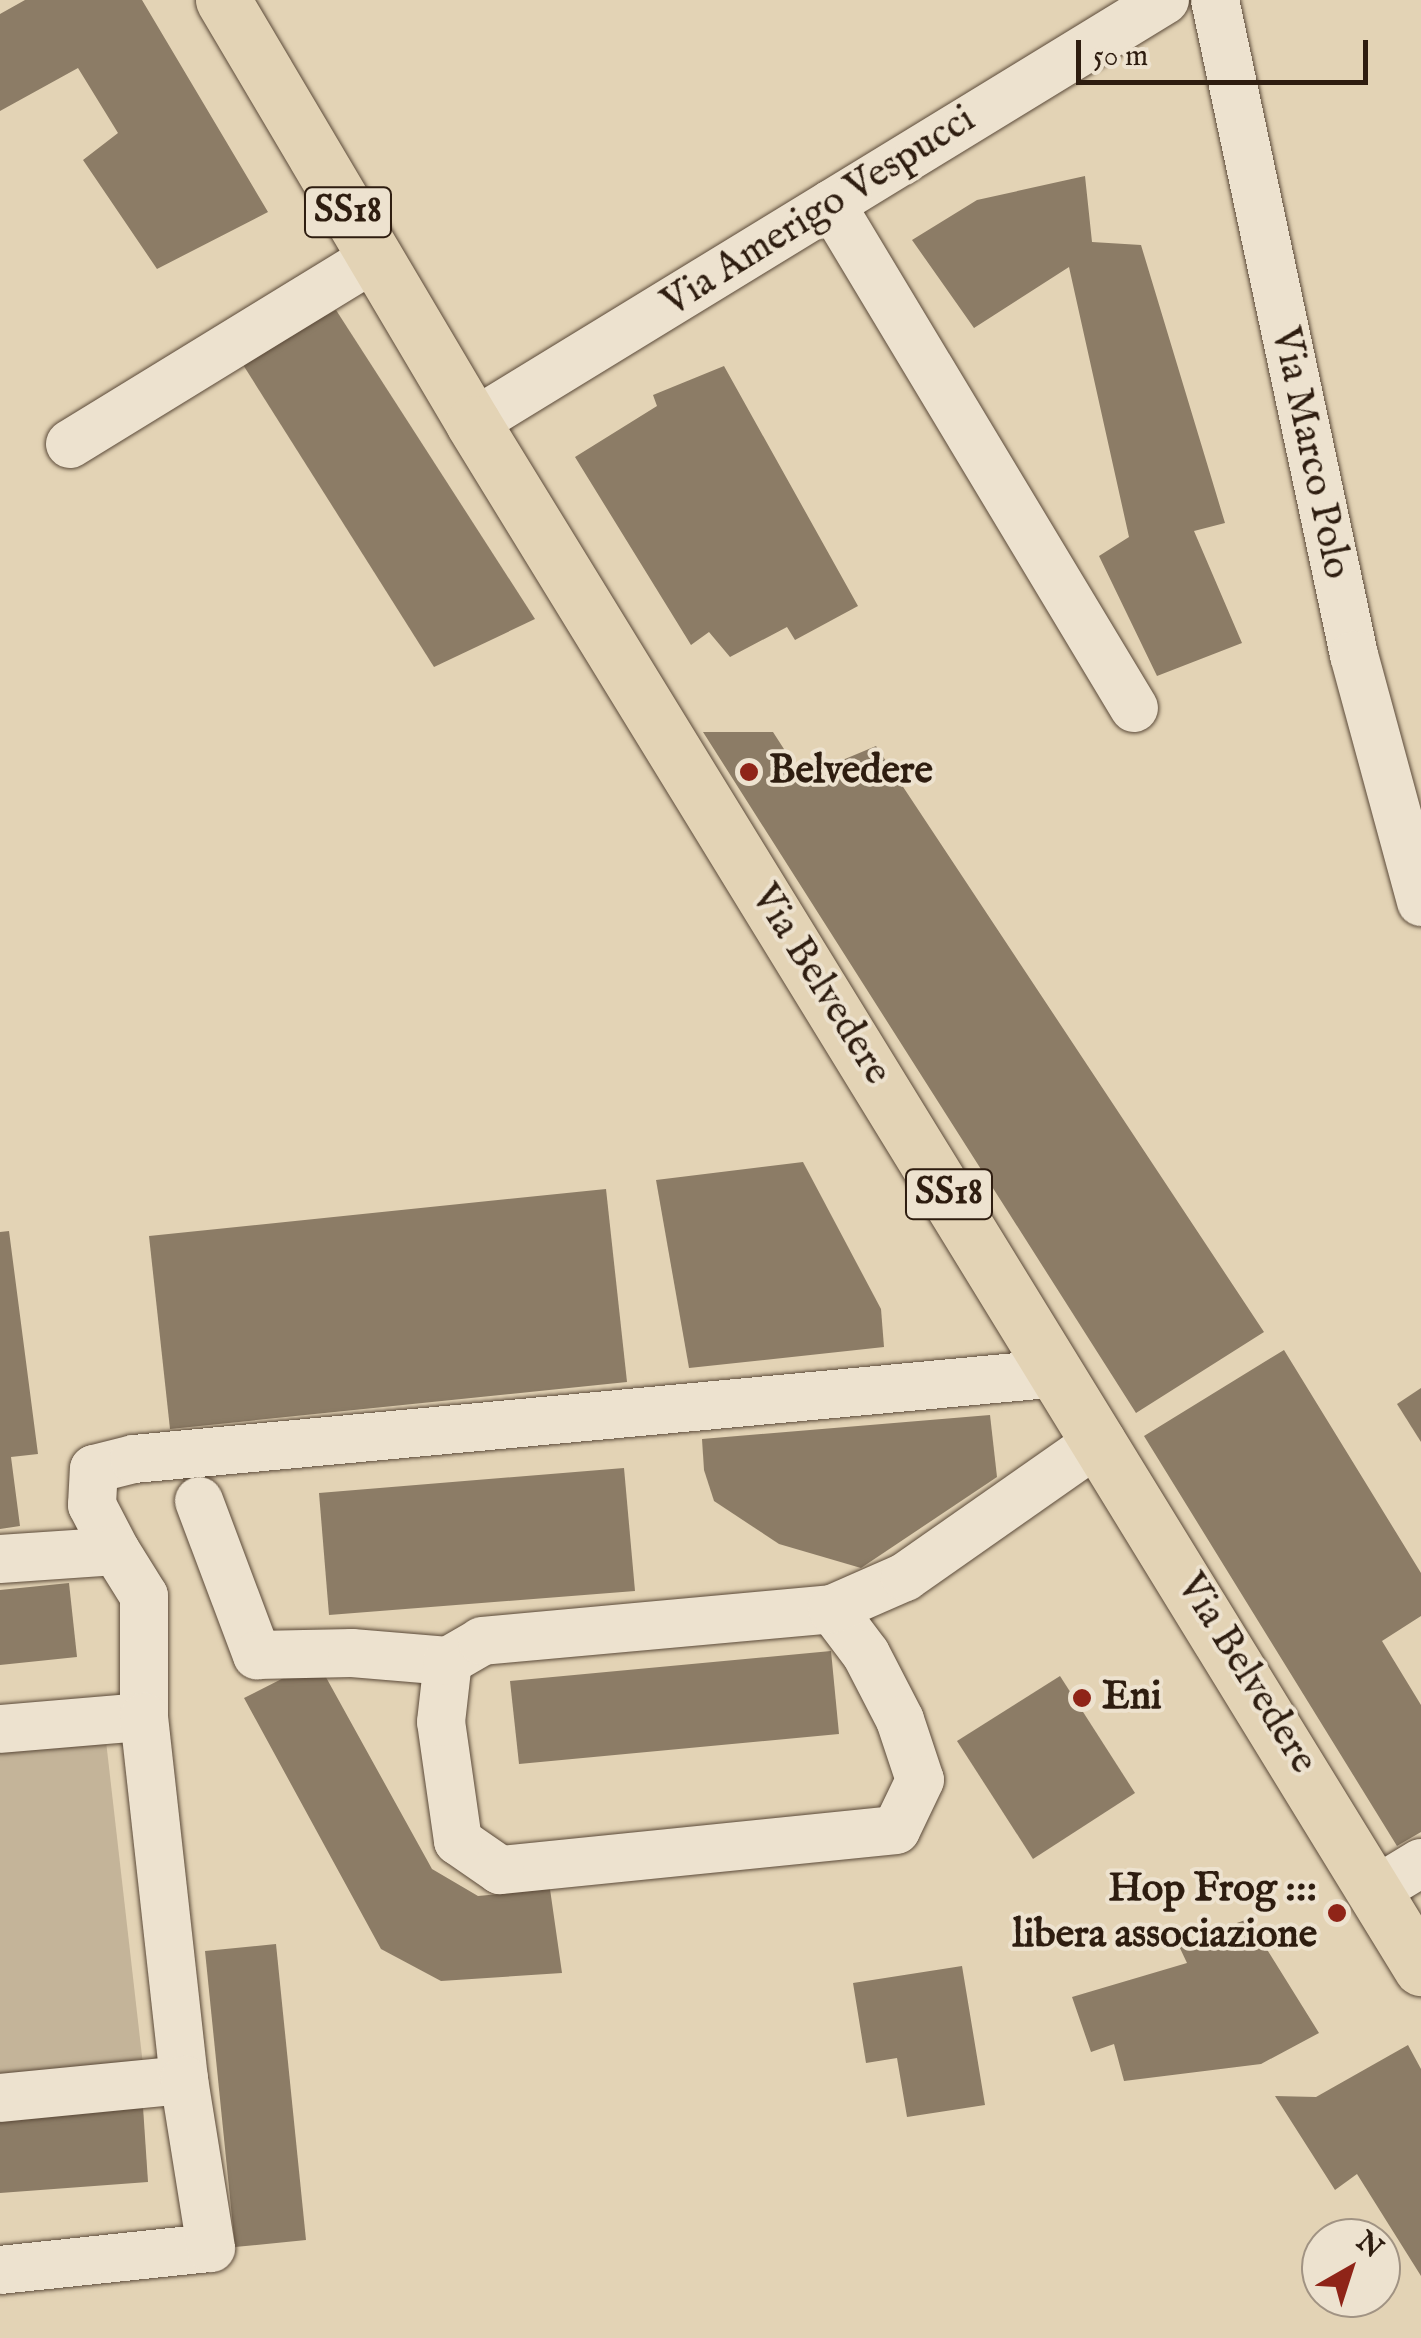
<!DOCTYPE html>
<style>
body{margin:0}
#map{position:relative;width:1421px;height:2338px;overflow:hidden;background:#e3d3b5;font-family:"IM FELL English",serif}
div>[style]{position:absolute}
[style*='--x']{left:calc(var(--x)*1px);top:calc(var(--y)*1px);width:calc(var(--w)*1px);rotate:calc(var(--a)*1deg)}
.green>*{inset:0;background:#c4b499}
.building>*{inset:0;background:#8c7c66}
.roads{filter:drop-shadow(0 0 2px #5b4a39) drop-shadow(0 0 2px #5b4a39)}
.minor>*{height:48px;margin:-24px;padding:0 24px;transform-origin:24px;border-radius:24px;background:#ede2cf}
.major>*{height:55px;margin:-27.5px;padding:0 27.5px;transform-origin:27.5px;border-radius:27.5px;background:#e3d3b5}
.dots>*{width:28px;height:28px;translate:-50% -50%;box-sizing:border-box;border:5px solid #ede2cf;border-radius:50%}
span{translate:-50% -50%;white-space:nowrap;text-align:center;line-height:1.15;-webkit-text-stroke:8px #ede2cf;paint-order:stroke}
.shield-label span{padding:2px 8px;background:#ede2cf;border:2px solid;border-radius:8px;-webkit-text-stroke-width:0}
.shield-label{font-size:38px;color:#2e1d10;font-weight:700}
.street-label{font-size:40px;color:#2e1d10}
.poi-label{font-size:40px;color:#2e1d10;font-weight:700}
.left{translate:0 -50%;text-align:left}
.right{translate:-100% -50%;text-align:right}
.north{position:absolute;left:1301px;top:2218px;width:100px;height:100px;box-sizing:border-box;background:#ede2cf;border:2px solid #a19383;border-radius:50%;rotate:39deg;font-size:28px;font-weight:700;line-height:40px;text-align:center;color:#2e1d10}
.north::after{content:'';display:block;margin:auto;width:35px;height:45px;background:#8f2418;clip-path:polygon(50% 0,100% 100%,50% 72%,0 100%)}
.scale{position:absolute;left:1076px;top:40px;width:292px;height:45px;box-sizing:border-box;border:5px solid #2e1d10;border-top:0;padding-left:12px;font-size:30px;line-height:35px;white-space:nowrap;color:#2e1d10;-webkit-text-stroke:8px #ede2cf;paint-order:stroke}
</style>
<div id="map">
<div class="green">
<i style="clip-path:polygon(106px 1741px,143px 2065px,0 2079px,0 1751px)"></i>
</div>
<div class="building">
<i style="clip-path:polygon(25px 0,142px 0,268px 212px,157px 269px,83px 160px,118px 133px,78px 68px,0 111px,0 14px)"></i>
<i style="clip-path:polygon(1085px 176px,1092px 242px,1141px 245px,1225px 523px,1194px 531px,1242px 643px,1157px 676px,1099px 556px,1129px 537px,1069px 267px,974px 328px,912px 240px,977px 200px)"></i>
<i style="clip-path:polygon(336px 310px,535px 619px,434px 667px,240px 360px)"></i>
<i style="clip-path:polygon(724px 366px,858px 606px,795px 640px,787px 627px,730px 657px,709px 632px,691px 645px,575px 457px,657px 406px,653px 395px)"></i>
<i style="clip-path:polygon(703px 732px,773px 732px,802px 777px,876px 746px,1264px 1332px,1136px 1413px)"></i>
<i style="clip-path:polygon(803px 1162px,881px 1309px,884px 1347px,689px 1368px,656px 1180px)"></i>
<i style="clip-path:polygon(606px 1189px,627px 1382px,170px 1429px,149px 1236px)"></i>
<i style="clip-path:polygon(9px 1231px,38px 1454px,11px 1457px,20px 1526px,0 1529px,0 1232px)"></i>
<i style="clip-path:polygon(1284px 1350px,1421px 1573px,1421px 1616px,1382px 1641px,1421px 1705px,1421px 1832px,1397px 1846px,1144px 1436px)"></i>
<i style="clip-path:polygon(1421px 1388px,1421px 1442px,1397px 1404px)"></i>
<i style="clip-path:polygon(990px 1415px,997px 1477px,861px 1568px,779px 1544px,714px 1501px,704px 1470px,702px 1439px)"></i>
<i style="clip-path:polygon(624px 1468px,635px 1591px,329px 1615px,319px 1493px)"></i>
<i style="clip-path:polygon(69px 1583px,77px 1657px,0 1665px,0 1590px)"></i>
<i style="clip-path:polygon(831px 1651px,839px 1734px,519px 1764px,510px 1681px)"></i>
<i style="clip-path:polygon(317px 1661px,432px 1869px,478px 1896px,550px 1889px,562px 1973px,441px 1981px,381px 1949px,244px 1698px)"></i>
<i style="clip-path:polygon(1060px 1676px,1135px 1793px,1033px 1859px,957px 1741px)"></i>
<i style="clip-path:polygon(1248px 1919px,1319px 2033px,1261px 2064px,1124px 2081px,1114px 2044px,1091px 2052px,1072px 1997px,1187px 1963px,1178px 1944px)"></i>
<i style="clip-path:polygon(276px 1944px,306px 2240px,235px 2247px,205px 1951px)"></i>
<i style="clip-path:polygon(962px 1966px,985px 2105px,907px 2117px,897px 2058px,866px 2063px,853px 1983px)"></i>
<i style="clip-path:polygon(1408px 2045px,1421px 2069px,1421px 2276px,1357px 2174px,1335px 2190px,1275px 2096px,1316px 2097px)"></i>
<i style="clip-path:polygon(143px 2107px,148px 2182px,0 2193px,0 2117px)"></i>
</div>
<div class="roads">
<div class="minor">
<i style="--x:1215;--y:0;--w:670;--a:78.02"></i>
<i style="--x:1354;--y:655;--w:256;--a:74.8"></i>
<i style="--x:831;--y:204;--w:588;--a:58.99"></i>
<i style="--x:473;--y:423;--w:811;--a:-31.44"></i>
<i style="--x:70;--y:444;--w:358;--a:-31.5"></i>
<i style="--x:199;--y:1501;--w:165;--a:69.4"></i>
<i style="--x:257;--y:1655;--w:95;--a:-1.2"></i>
<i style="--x:352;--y:1653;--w:96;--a:4.8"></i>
<i style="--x:116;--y:1551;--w:52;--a:-117.6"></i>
<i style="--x:92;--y:1505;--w:36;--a:-87"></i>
<i style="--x:94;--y:1469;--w:41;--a:-14"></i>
<i style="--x:134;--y:1459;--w:929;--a:-5.31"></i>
<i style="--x:0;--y:1559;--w:116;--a:-3.9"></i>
<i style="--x:116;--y:1551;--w:53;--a:58.1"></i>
<i style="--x:144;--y:1596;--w:121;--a:90"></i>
<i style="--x:832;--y:1609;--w:56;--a:52.9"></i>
<i style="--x:866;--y:1654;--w:74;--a:62.7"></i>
<i style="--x:900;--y:1720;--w:63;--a:71.6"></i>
<i style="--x:920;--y:1780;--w:55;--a:115.6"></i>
<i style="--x:896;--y:1830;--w:398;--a:174.2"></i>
<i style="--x:500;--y:1870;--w:51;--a:-145.4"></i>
<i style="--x:458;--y:1841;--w:120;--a:-98.1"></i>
<i style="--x:441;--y:1722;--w:61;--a:-83.5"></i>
<i style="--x:448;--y:1661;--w:39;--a:-30"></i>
<i style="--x:482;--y:1641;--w:351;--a:-5.2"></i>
<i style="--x:832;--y:1609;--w:80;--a:-23.7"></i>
<i style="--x:905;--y:1577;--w:239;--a:-35"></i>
<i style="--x:0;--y:1729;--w:144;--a:-4.8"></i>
<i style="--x:144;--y:1717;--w:365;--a:83.7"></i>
<i style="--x:184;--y:2080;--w:185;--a:174.4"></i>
<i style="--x:1378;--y:1889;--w:50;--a:-31.2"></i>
<i style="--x:0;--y:2270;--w:212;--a:-6"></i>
<i style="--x:211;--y:2248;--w:170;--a:-99.1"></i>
</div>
<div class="major">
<i style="--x:223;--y:0;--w:491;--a:59.4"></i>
<i style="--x:473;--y:423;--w:1813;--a:58.47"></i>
</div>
</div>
<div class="dots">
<i style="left:749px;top:772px;background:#8f2418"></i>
<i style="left:1082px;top:1698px;background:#8f2418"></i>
<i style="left:1337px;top:1913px;background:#8f2418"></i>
</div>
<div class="shield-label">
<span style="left:348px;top:212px">SS18</span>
<span style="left:949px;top:1194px">SS18</span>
</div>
<div class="street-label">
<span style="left:819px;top:212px;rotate:-32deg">Via Amerigo Vespucci</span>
<span style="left:1310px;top:453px;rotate:78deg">Via Marco Polo</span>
<span style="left:820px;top:985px;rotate:58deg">Via Belvedere</span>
<span style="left:1246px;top:1674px;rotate:58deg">Via Belvedere</span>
</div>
<div class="poi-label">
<span class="left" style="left:769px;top:772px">Belvedere</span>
<span class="left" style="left:1102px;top:1698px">Eni</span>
<span class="right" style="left:1317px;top:1913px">Hop Frog :::<br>libera associazione</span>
</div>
<div class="north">N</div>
<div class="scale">50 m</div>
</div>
